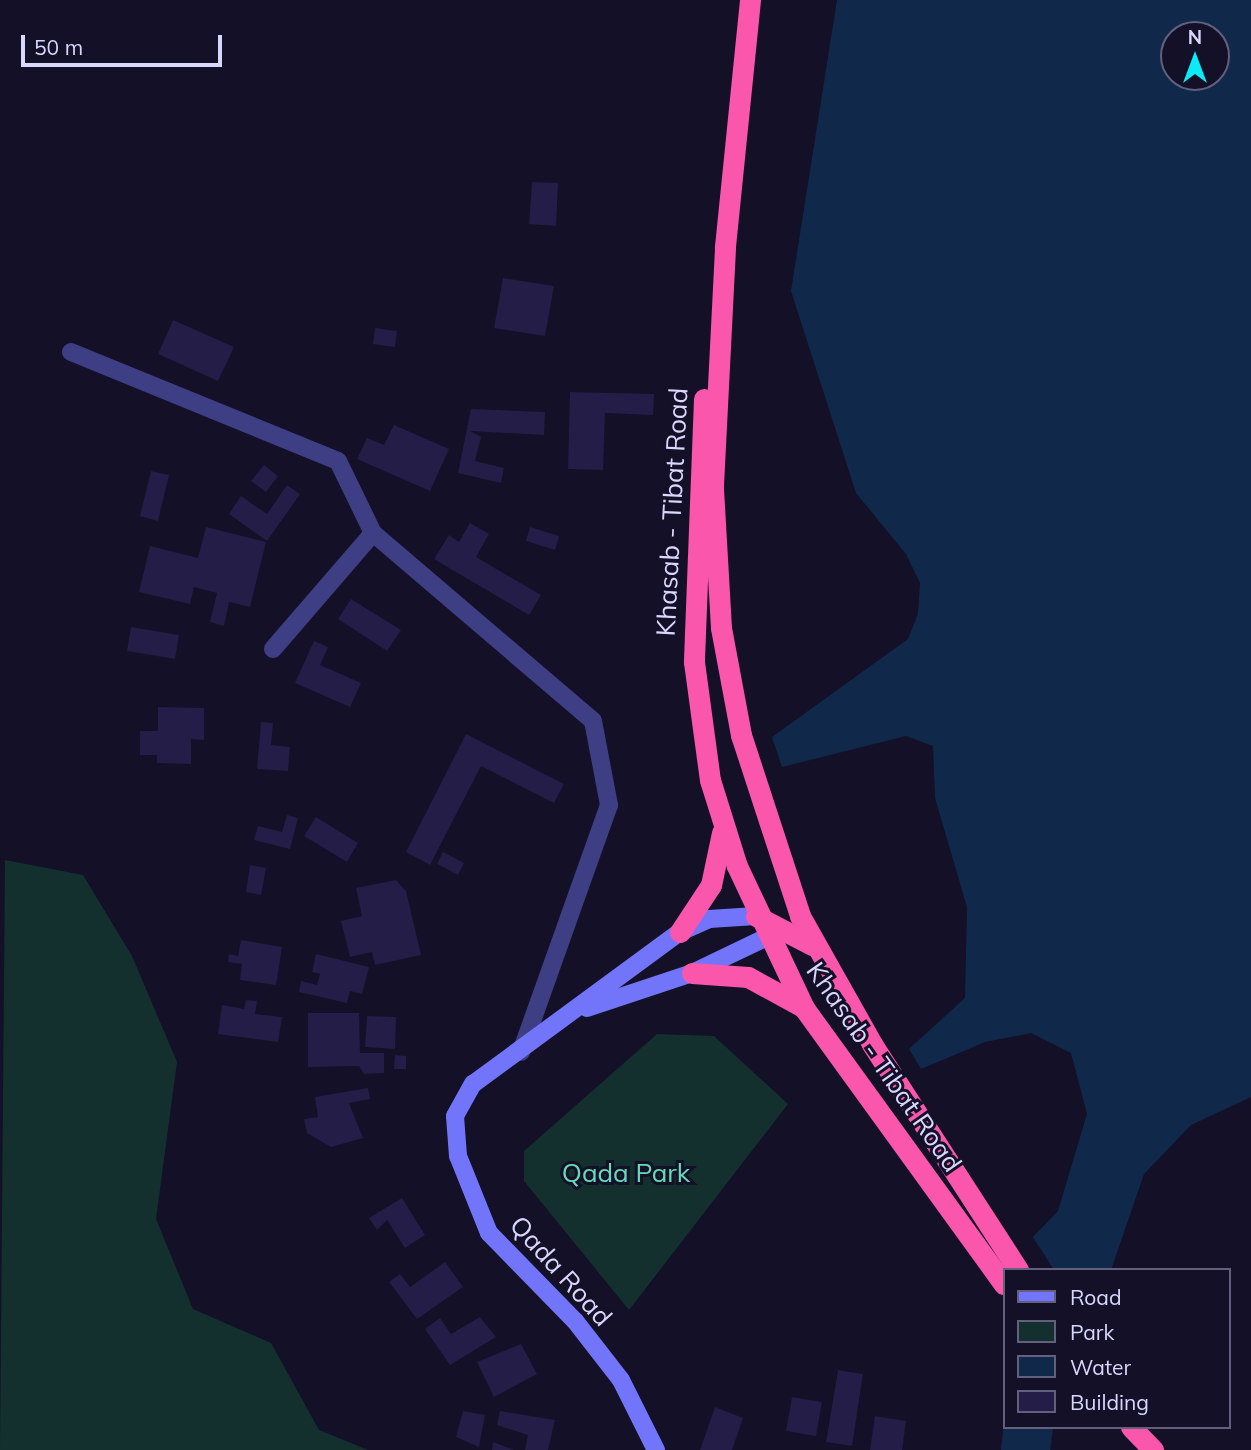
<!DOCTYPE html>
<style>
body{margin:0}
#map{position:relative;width:1251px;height:1450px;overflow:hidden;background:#131027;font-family:Mulish,sans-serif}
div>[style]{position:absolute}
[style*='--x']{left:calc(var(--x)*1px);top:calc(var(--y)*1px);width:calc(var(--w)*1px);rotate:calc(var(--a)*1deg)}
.green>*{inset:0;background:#13302e}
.water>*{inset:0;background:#10294b}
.river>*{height:49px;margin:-24.5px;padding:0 24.5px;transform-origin:24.5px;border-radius:24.5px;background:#10294b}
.building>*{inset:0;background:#231d47}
.street>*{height:18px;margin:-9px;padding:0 9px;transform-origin:9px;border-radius:9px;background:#3d3e84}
.secondary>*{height:18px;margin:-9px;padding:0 9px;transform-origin:9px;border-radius:9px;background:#7275fa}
.highway>*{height:21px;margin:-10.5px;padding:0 10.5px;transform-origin:10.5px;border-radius:10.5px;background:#f956ac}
span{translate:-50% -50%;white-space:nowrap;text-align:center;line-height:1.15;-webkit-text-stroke:6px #131027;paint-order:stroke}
.street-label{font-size:26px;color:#dad7fe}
.park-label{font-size:26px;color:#65dcb9}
.legend{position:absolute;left:1003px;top:1268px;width:228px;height:161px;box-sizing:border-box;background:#131027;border:2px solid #63607d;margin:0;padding:9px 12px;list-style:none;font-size:21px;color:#dad7fe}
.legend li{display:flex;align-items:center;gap:14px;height:35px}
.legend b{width:35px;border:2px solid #63607d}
.north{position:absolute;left:1160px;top:21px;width:70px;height:70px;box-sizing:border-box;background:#131027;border:2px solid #63607d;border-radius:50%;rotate:0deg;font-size:19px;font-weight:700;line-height:28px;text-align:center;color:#dad7fe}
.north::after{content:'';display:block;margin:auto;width:24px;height:32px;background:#0aeaf7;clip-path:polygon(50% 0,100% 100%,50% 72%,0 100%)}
.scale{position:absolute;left:21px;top:35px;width:201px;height:32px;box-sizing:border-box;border:4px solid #dad7fe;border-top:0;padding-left:9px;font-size:21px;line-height:24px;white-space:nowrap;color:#dad7fe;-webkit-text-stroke:5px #131027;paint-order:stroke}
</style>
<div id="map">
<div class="green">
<i style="clip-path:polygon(5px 860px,83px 875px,132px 956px,177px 1062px,156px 1219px,193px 1309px,271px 1343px,319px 1430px,368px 1450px,0 1450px)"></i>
<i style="clip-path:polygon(657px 1034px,714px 1036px,788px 1104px,629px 1310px,524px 1181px,524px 1151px)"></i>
</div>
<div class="water">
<i style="clip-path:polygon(evenodd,837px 0,1251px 0,1251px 1097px,1191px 1125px,1144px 1174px,1111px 1270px,1054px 1270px,1033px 1237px,1058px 1211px,1087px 1114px,1071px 1053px,1031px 1033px,985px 1042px,921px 1069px,909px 1049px,965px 998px,967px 907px,935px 798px,933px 746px,906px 736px,782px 767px,772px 737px,908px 639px,918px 614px,920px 583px,906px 554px,856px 493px,791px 291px,837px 0,1174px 35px,1216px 35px,1216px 77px,1174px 77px,1174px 35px)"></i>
</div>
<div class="river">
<i style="--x:1025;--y:1450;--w:23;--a:-83"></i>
</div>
<div class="building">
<i style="clip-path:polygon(532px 182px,558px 183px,556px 226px,529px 224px)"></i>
<i style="clip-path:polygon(503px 278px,554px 286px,545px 336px,494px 328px)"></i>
<i style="clip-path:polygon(173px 320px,234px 347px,218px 381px,158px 354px)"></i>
<i style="clip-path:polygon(375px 328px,397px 331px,395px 347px,373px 344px)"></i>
<i style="clip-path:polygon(570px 392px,654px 394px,653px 415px,605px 413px,603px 470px,568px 469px)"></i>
<i style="clip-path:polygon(471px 409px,545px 412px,544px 435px,470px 431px,481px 437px,475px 461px,504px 468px,501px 483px,458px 473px)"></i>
<i style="clip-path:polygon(394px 425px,449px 449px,430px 491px,357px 459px,367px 438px,384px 445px)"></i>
<i style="clip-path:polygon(264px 465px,278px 476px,266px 492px,251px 481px)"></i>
<i style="clip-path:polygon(151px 471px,169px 475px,158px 521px,140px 516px)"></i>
<i style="clip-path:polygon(287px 485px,300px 494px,267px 541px,229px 514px,241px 496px,267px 514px)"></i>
<i style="clip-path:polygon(470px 523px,489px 534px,476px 557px,541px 595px,529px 615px,434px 559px,449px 535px,459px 542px)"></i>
<i style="clip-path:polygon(206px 527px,266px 542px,250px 607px,229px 602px,224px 626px,210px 622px,217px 593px,194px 587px,190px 604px,139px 592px,150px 546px,198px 558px)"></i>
<i style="clip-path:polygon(530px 527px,559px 536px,555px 550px,526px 541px)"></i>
<i style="clip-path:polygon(351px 599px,401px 630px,387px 651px,338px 619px)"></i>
<i style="clip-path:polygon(131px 627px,179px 635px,175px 659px,127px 651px)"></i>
<i style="clip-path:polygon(314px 641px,328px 647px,320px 665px,361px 683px,350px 707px,295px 683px)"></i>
<i style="clip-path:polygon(158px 707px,204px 708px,204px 740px,191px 739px,191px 764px,157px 763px,157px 755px,140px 755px,140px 731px,158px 731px)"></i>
<i style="clip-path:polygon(261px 722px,273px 723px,271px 745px,290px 747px,288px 771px,257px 769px)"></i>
<i style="clip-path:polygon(466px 734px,564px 784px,554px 803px,481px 766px,430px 865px,406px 852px)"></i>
<i style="clip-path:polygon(287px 815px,298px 818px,290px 849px,254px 840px,258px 826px,282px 832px)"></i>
<i style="clip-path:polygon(316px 817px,358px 843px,347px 862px,304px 836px)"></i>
<i style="clip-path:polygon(443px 852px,464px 863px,458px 875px,437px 864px)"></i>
<i style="clip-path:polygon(250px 865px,266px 868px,261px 895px,246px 892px)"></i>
<i style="clip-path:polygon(396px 880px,406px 891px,421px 955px,375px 965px,372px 952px,350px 957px,341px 921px,362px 916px,356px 888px)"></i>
<i style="clip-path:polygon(241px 940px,282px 947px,276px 985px,240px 980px,242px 964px,228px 962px,229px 954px,238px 956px)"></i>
<i style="clip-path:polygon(316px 954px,369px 967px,362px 994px,350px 991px,347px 1003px,299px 992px,301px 981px,317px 985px,320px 974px,312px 972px)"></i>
<i style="clip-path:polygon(246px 1000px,257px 1001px,255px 1014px,282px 1017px,278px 1042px,218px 1034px,222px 1005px,244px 1009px)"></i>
<i style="clip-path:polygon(308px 1013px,359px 1013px,360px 1053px,384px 1053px,384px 1073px,364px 1074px,359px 1066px,308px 1067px)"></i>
<i style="clip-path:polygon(367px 1016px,396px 1017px,395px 1049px,365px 1047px)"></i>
<i style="clip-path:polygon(395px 1055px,406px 1056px,406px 1069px,394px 1069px)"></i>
<i style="clip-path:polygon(368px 1088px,370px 1099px,349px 1103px,363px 1138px,331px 1147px,307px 1133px,304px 1119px,318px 1117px,315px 1097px)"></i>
<i style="clip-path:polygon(402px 1198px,425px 1235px,405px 1248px,387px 1220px,377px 1230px,369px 1218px)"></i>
<i style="clip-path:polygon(445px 1262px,463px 1287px,417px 1319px,389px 1282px,400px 1274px,410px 1287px)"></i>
<i style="clip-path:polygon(480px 1317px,496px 1337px,450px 1365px,425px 1329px,440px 1318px,451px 1334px)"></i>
<i style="clip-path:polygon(521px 1344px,537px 1374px,494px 1397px,477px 1362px)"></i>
<i style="clip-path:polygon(838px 1370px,863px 1374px,852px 1446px,826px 1442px)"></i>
<i style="clip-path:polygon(792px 1397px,822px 1402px,816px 1436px,786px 1431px)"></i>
<i style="clip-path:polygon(715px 1407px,743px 1418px,732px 1450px,700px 1450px)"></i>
<i style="clip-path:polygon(463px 1411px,485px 1415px,479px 1447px,456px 1437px)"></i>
<i style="clip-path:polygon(500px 1411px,555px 1420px,548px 1450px,525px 1450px,528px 1435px,497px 1425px)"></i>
<i style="clip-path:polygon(875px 1416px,906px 1421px,902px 1450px,870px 1450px)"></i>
<i style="clip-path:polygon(493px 1442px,514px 1450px,492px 1450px)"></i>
</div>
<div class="street">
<i style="--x:71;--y:352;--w:288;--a:22.2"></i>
<i style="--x:338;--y:461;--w:80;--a:64.1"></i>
<i style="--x:373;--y:533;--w:289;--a:40.5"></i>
<i style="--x:593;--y:721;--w:86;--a:79.2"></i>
<i style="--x:609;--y:805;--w:262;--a:109.6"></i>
<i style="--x:273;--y:649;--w:153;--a:-49.2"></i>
</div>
<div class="secondary">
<i style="--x:587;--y:1008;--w:111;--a:-18.4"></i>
<i style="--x:692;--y:973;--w:83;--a:-25.6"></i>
<i style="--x:656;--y:1450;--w:78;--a:-116.6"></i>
<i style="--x:621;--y:1380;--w:75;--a:-127.9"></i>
<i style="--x:575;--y:1321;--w:123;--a:-134.3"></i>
<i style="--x:489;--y:1233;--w:83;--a:-111.9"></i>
<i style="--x:458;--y:1156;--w:40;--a:-94.3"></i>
<i style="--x:455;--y:1116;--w:37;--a:-61"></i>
<i style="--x:473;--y:1084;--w:257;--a:-36.3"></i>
<i style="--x:680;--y:932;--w:32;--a:-24"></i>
<i style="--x:709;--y:919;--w:47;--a:-3.7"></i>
</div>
<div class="highway">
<i style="--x:750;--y:0;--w:249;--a:95.8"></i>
<i style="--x:725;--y:248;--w:241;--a:92.9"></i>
<i style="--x:713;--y:489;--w:139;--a:86.7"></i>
<i style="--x:721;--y:628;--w:109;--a:79.4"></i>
<i style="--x:741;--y:735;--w:190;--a:71.9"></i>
<i style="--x:800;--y:916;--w:147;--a:60.6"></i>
<i style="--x:872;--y:1044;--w:269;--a:57.1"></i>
<i style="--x:704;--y:399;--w:263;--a:92.2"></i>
<i style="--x:694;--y:662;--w:119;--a:82.3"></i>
<i style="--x:710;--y:780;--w:90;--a:72.6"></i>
<i style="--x:737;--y:866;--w:157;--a:64.7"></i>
<i style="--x:804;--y:1008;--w:341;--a:54.1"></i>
<i style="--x:756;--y:916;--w:63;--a:27.4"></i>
<i style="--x:680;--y:932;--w:56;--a:-56.6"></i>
<i style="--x:711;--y:885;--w:53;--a:-78.1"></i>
<i style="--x:692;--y:973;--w:56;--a:4.1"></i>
<i style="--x:748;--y:977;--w:60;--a:28.7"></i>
<i style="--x:1131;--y:1427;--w:32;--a:46"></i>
</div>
<div class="street-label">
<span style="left:672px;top:512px;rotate:-87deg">Khasab - Tibat Road</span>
<span style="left:884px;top:1067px;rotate:55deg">Khasab - Tibat Road</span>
<span style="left:561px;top:1271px;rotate:48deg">Qada Road</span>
</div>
<div class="park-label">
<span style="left:626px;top:1173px">Qada Park</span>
</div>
<ul class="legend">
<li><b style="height:9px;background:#7275fa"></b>Road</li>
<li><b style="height:19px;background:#13302e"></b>Park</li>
<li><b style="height:19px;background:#10294b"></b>Water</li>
<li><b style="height:19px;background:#231d47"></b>Building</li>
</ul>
<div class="north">N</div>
<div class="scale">50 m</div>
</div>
